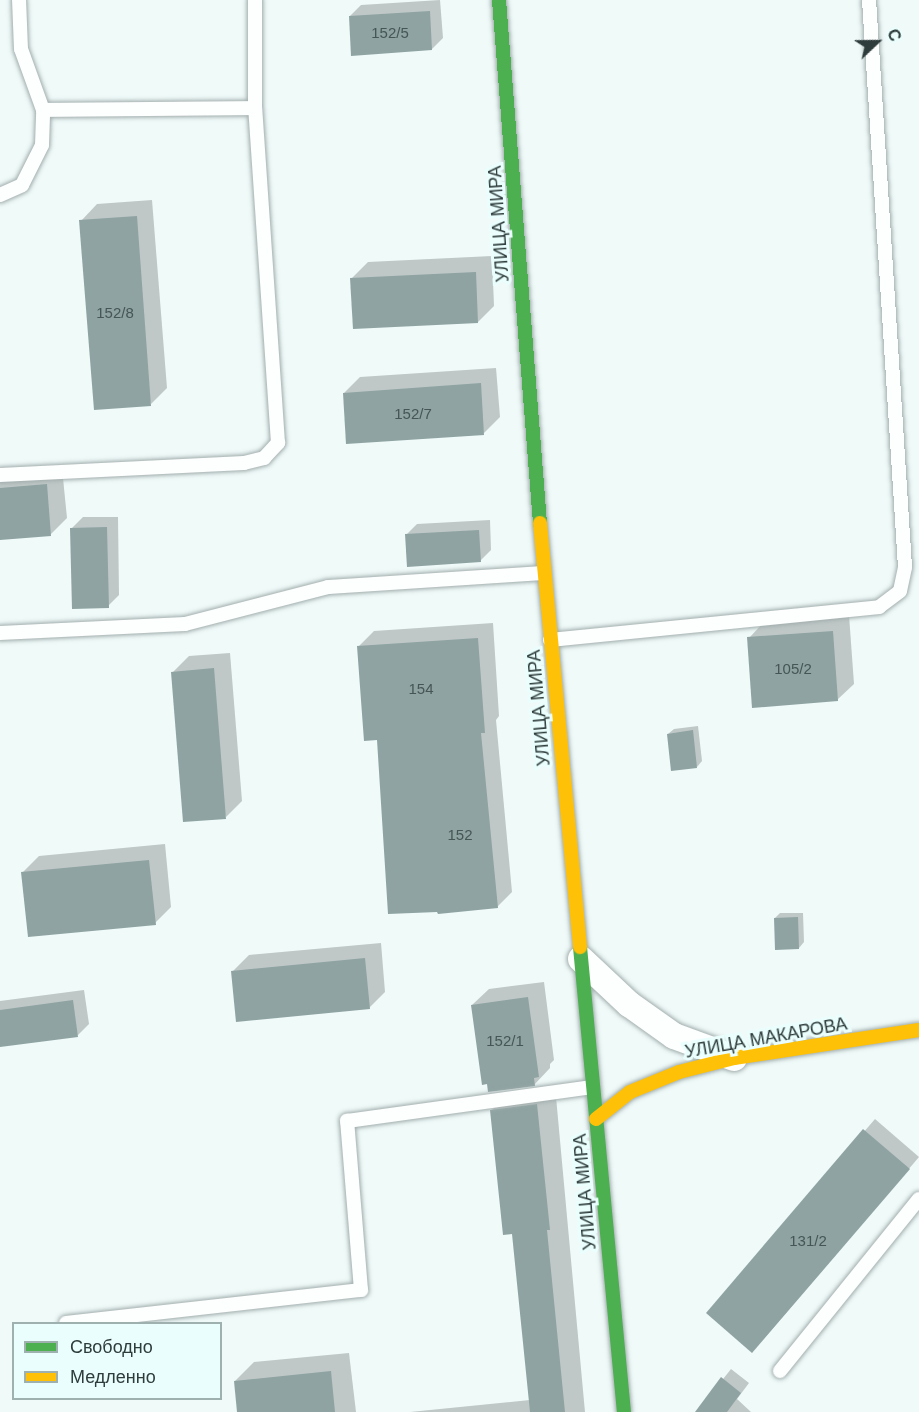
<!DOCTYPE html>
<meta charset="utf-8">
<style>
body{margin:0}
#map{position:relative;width:919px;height:1412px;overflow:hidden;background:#effaf9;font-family:Arial,sans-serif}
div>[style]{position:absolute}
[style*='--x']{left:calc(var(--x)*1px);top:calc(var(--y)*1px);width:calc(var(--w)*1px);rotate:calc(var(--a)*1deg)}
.shadow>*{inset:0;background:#0003}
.building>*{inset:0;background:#8ea3a2}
.roads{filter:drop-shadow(0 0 2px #a2aead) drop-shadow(0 0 2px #a2aead)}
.lane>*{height:14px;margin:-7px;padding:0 7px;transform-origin:7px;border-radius:7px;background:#fdfefe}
.street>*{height:26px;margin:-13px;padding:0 13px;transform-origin:13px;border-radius:13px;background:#fdfefe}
.fast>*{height:14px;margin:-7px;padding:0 7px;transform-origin:7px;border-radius:7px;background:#4caf50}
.slow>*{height:14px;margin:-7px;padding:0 7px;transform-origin:7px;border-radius:7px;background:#ffc107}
span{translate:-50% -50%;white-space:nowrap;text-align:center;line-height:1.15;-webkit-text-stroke:6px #eafffd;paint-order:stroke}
.number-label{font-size:15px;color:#465655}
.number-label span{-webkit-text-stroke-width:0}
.street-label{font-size:18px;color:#2e3c3b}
.legend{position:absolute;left:12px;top:1322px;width:210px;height:78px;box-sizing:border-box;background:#eafffd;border:2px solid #9fb1af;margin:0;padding:8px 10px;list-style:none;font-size:18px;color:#2e3c3b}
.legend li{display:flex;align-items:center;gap:12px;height:30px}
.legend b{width:30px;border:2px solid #9fb1af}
.north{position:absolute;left:847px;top:12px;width:60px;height:60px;-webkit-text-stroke:4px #eafffd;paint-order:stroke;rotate:68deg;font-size:16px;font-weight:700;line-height:24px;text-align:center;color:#2e3c3b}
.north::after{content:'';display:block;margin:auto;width:21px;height:27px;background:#2e3c3b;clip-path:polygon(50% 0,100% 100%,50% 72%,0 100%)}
</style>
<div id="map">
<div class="shadow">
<i style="clip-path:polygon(440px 0,443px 38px,432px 49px,350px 16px,361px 5px)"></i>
<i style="clip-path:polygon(152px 200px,167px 388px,151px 404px,81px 221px,97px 204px)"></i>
<i style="clip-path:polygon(492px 256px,494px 306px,478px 322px,352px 278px,368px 262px)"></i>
<i style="clip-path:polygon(496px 368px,500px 417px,484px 433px,344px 393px,360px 377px)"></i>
<i style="clip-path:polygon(62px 468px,67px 518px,51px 534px,0 539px,0 473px)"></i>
<i style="clip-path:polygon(83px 517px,118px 517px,119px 595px,108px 606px,72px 528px)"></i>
<i style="clip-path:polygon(490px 520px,491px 550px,480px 561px,406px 535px,417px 524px)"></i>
<i style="clip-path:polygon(849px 615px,854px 684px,837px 700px,749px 638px,765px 621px)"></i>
<i style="clip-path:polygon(493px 623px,499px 716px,496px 720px,512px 892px,497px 907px,378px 739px,359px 646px,374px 631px)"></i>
<i style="clip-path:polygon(230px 653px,242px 801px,226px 817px,173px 672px,189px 656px)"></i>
<i style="clip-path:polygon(698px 726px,702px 761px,697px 767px,668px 734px,674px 729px)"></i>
<i style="clip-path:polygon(165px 844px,171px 907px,155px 923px,23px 872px,39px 856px)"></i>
<i style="clip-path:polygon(780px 913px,803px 913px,804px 942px,799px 948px,775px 918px)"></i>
<i style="clip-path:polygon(381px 943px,385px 992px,369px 1008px,233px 971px,249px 955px)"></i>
<i style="clip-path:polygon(544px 982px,554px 1060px,550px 1064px,550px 1068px,534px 1085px,472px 1005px,489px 989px)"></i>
<i style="clip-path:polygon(84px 990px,89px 1024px,78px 1035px,0 1046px,0 1001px)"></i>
<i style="clip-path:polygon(555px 1086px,585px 1412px,410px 1412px,530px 1400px,513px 1232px,491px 1111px,510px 1092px)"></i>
<i style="clip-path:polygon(875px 1119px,919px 1157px,763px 1340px,708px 1313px)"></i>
<i style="clip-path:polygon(349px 1353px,356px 1412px,238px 1412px,235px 1381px,254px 1362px)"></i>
<i style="clip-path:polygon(731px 1369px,749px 1383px,737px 1399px,751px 1412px,697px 1412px)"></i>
</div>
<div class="building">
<i style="clip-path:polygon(430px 11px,432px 50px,351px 56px,349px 16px)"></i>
<i style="clip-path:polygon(137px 216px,151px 406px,94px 410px,79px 220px)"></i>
<i style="clip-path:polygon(476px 272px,478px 323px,353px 329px,350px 278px)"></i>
<i style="clip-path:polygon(481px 383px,484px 435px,346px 444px,343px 393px)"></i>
<i style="clip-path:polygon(47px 484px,51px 536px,0 540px,0 488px)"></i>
<i style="clip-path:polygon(107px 527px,109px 608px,72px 609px,70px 528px)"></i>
<i style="clip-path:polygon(479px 530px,481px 562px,407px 567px,405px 534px)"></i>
<i style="clip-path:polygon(833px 631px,838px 701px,752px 708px,747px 637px)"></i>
<i style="clip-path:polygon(478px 638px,485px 733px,481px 733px,498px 908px,438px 914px,437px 912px,388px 914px,377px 740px,364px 741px,357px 646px)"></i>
<i style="clip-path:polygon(214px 668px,226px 819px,183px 822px,171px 672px)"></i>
<i style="clip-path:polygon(693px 730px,697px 768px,671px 771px,667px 734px)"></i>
<i style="clip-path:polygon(149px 860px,156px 925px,28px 937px,21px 872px)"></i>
<i style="clip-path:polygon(798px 917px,799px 949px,775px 950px,774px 918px)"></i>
<i style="clip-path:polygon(365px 958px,370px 1009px,236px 1022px,231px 971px)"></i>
<i style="clip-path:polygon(528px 997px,539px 1077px,534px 1078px,535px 1086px,488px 1092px,487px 1084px,482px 1085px,471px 1005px)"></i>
<i style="clip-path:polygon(73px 1000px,78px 1037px,0 1047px,0 1010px)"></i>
<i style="clip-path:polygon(537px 1104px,550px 1230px,547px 1230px,565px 1412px,530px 1412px,512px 1234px,503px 1235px,490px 1110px)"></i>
<i style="clip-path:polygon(863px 1129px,910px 1169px,752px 1353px,706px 1313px)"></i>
<i style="clip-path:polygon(331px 1371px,335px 1412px,237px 1412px,234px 1381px)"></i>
<i style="clip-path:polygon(721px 1377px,741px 1393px,727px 1412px,695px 1412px)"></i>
</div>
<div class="roads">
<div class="lane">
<i style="--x:43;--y:110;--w:212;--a:-0.5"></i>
<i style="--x:0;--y:195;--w:24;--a:-24"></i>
<i style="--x:22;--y:185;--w:45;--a:-63.4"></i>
<i style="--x:42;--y:145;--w:35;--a:-88"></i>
<i style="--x:43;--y:110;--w:65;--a:-109.8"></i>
<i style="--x:21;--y:49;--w:49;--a:-92.3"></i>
<i style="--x:0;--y:475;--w:244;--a:-2.8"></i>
<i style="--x:244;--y:463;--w:21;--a:-14"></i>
<i style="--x:264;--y:458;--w:21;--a:-47"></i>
<i style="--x:278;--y:443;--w:336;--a:-93.9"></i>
<i style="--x:255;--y:108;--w:108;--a:-90"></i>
<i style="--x:0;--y:633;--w:185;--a:-2.8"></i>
<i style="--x:185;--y:624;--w:148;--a:-14.5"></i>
<i style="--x:328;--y:587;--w:216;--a:-3.7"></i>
<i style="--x:550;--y:640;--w:331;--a:-5.7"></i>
<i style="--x:879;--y:607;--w:26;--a:-37"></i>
<i style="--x:900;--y:591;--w:25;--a:-78"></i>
<i style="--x:905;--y:567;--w:568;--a:-93.63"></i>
<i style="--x:66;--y:1323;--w:297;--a:-6.4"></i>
<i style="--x:361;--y:1290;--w:170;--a:-94.7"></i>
<i style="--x:347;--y:1121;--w:248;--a:-7.9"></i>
<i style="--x:780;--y:1371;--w:221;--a:-51.1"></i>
</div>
<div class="street">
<i style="--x:581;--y:959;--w:66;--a:43.2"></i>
<i style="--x:629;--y:1004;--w:55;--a:35.4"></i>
<i style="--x:674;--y:1036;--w:64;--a:20.1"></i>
</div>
<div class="fast">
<i style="--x:499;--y:0;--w:525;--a:85.52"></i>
<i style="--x:580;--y:947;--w:467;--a:84.6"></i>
</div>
<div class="slow">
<i style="--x:540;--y:523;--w:426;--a:84.6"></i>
<i style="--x:596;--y:1119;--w:43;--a:-38.5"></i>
<i style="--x:630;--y:1092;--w:53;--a:-22.2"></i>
<i style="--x:679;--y:1072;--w:57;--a:-14.3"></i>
<i style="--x:734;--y:1058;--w:187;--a:-8.6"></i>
</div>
</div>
<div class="number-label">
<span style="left:390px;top:33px">152/5</span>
<span style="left:115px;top:313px">152/8</span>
<span style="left:413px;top:414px">152/7</span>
<span style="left:793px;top:669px">105/2</span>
<span style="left:421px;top:689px">154</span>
<span style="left:460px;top:835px">152</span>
<span style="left:505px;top:1041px">152/1</span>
<span style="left:808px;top:1241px">131/2</span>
</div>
<div class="street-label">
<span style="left:499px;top:224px;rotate:-94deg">УЛИЦА МИРА</span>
<span style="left:539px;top:708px;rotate:-95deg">УЛИЦА МИРА</span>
<span style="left:766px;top:1038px;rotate:-10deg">УЛИЦА МАКАРОВА</span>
<span style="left:585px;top:1192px;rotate:-95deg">УЛИЦА МИРА</span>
</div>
<ul class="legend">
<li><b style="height:8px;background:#4caf50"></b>Свободно</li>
<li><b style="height:8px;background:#ffc107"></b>Медленно</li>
</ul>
<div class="north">С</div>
</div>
